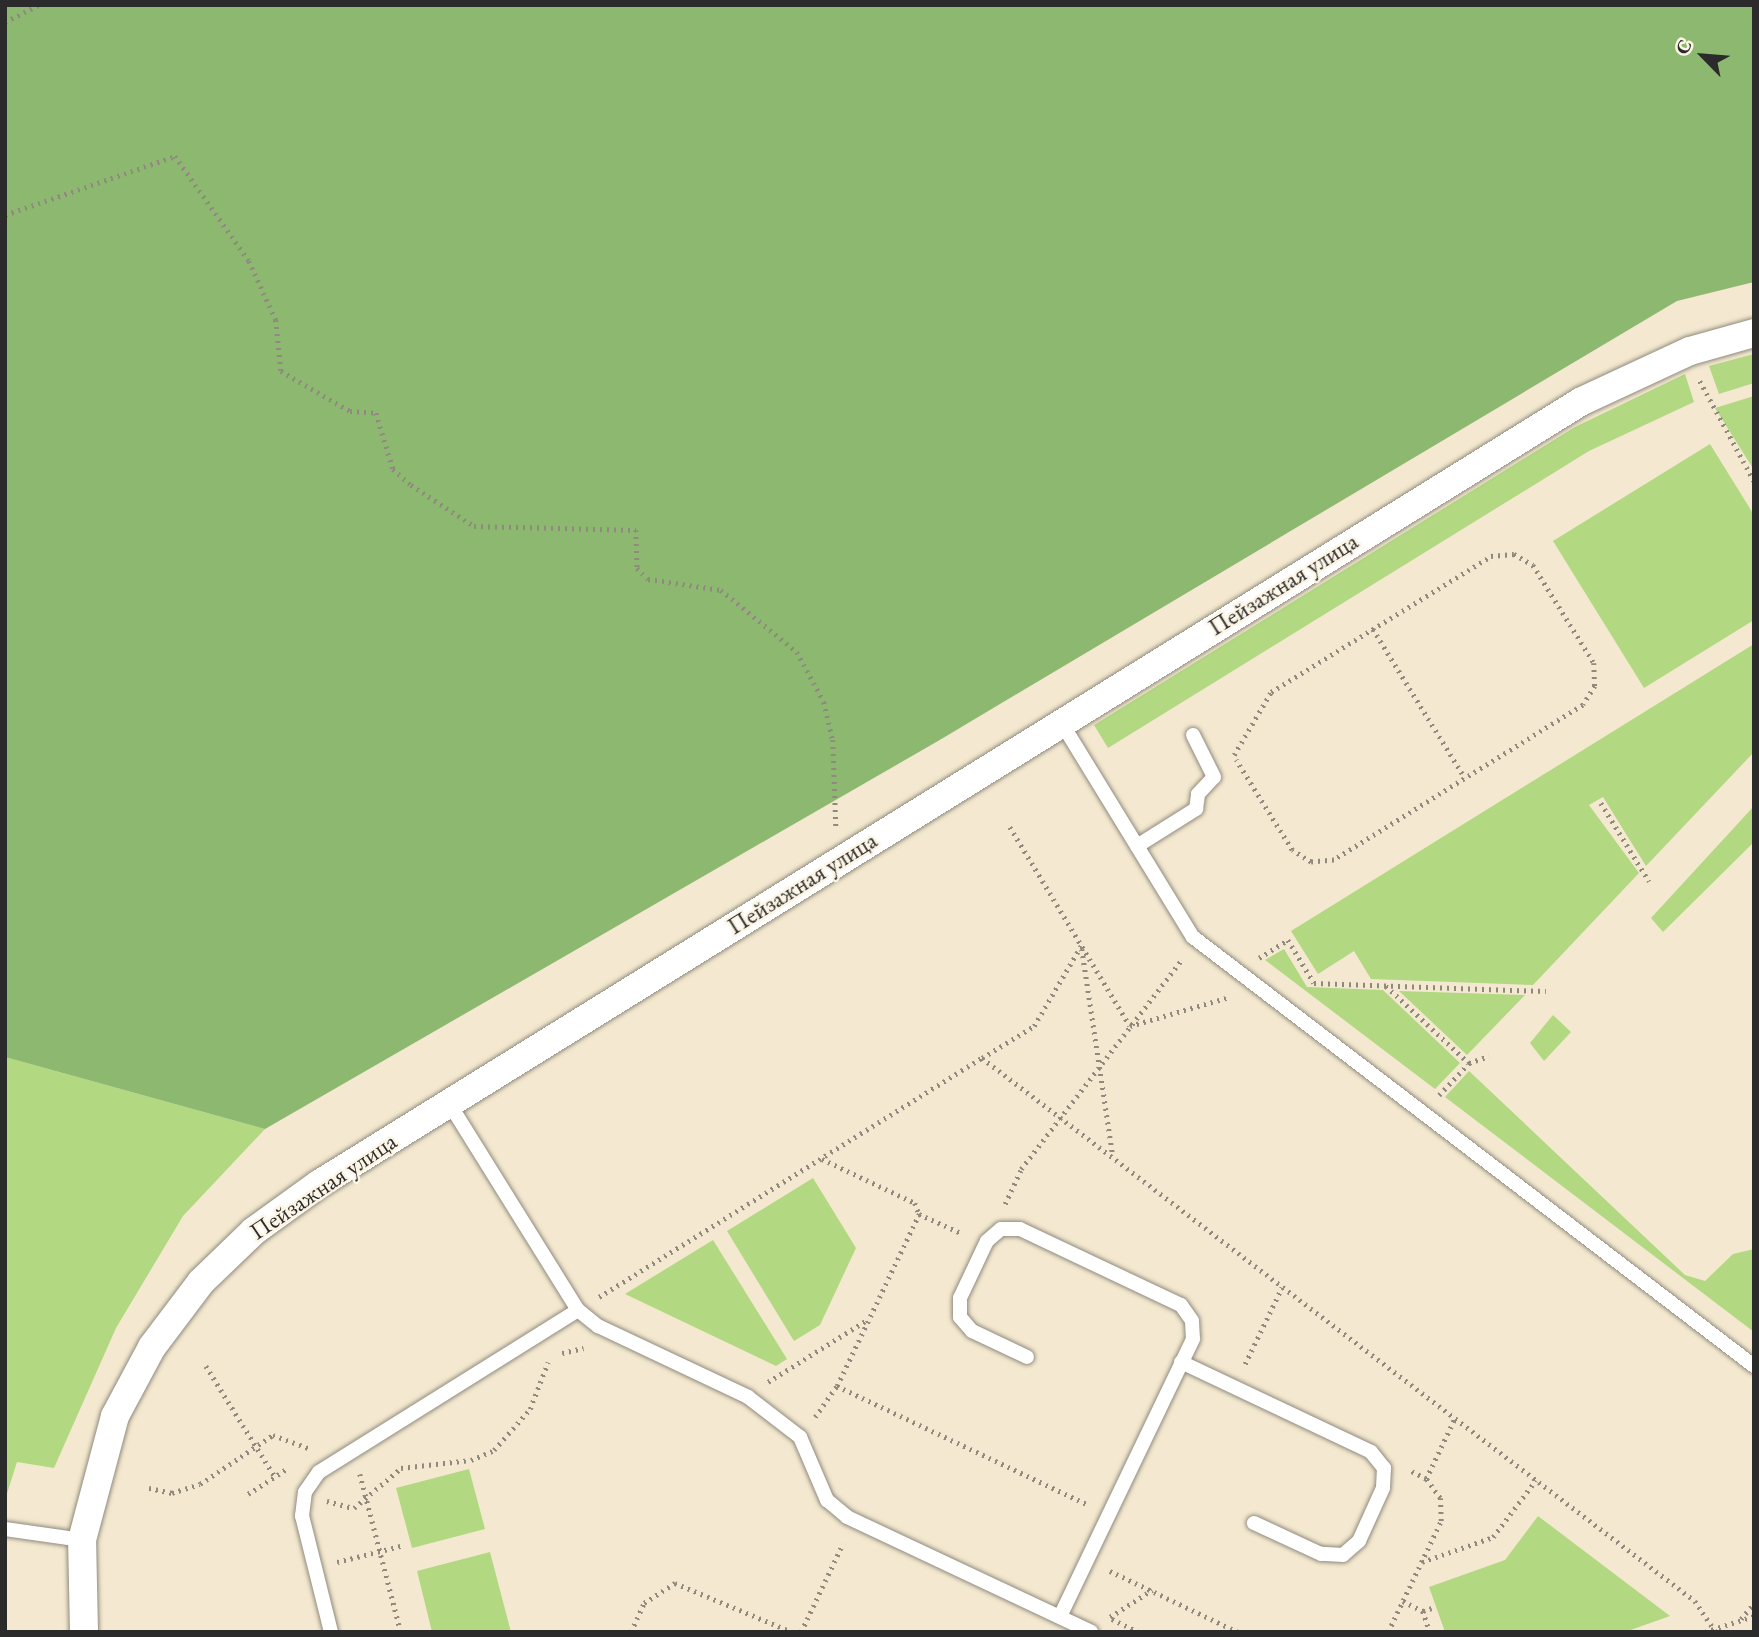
<!DOCTYPE html>
<meta charset="utf-8">
<style>
body{margin:0}
#map{position:relative;width:1759px;height:1637px;overflow:hidden;background:#f4e9d0;font-family:"EB Garamond",serif}
div>[style]{position:absolute}
[style*='--x']{left:calc(var(--x)*1px);top:calc(var(--y)*1px);width:calc(var(--w)*1px);rotate:calc(var(--a)*1deg)}
.green>*{inset:0;background:#b2d882}
.forest>*{inset:0;background:#8db870}
.path>*{height:4.5px;margin-top:-2.25px;transform-origin:0;background:repeating-linear-gradient(90deg,#908a7e 0 2px,transparent 0 7px)}
.roads{filter:drop-shadow(0 0 2px #908a7e) drop-shadow(0 0 2px #908a7e)}
.lane>*{height:14px;margin:-7px;padding:0 7px;transform-origin:7px;border-radius:7px;background:#fff}
.street>*{height:28px;margin:-14px;padding:0 14px;transform-origin:14px;border-radius:14px;background:#fff}
span{translate:-50% -50%;white-space:nowrap;text-align:center;line-height:1.15;-webkit-text-stroke:5px #fcf5e5;paint-order:stroke}
.street-label{font-size:24px;color:#2b2b2b}
.frame{position:absolute;inset:0;border:7px solid #2b2b2b;pointer-events:none}
.north{position:absolute;left:1668px;top:21px;width:70px;height:70px;-webkit-text-stroke:5px #fcf5e5;paint-order:stroke;rotate:295deg;font-size:19px;font-weight:700;line-height:28px;text-align:center;color:#2b2b2b}
.north::after{content:'';display:block;margin:auto;width:24px;height:32px;background:#2b2b2b;clip-path:polygon(50% 0,100% 100%,50% 72%,0 100%)}
</style>
<div id="map">
<div class="green">
<i style="clip-path:polygon(1754px 354px,1754px 383px,1719px 394px,1709px 366px)"></i>
<i style="clip-path:polygon(1685px 374px,1694px 402px,1589px 451px,1108px 748px,1094px 725px,1575px 427px)"></i>
<i style="clip-path:polygon(1754px 396px,1754px 470px,1715px 408px)"></i>
<i style="clip-path:polygon(1710px 444px,1754px 515px,1754px 620px,1644px 688px,1553px 541px)"></i>
<i style="clip-path:polygon(1754px 644px,1754px 752px,1646px 866px,1603px 797px,1589px 805px,1639px 873px,1533px 985px,1371px 979px,1354px 951px,1318px 974px,1291px 931px)"></i>
<i style="clip-path:polygon(1754px 806px,1754px 842px,1663px 932px,1651px 918px)"></i>
<i style="clip-path:polygon(1284px 949px,1307px 987px,1383px 990px,1460px 1063px,1435px 1089px,1265px 960px)"></i>
<i style="clip-path:polygon(1399px 991px,1525px 995px,1467px 1055px)"></i>
<i style="clip-path:polygon(1553px 1015px,1571px 1032px,1544px 1061px,1530px 1043px)"></i>
<i style="clip-path:polygon(5px 1057px,265px 1129px,183px 1216px,116px 1328px,54px 1468px,17px 1462px,5px 1500px)"></i>
<i style="clip-path:polygon(1469px 1071px,1685px 1275px,1705px 1281px,1733px 1254px,1754px 1249px,1754px 1332px,1445px 1097px)"></i>
<i style="clip-path:polygon(813px 1178px,856px 1248px,820px 1325px,794px 1341px,727px 1231px)"></i>
<i style="clip-path:polygon(713px 1240px,787px 1359px,776px 1366px,625px 1294px)"></i>
<i style="clip-path:polygon(469px 1469px,485px 1529px,412px 1548px,396px 1488px)"></i>
<i style="clip-path:polygon(1538px 1516px,1670px 1616px,1625px 1632px,1445px 1632px,1429px 1587px,1505px 1560px)"></i>
<i style="clip-path:polygon(490px 1552px,511px 1632px,432px 1632px,417px 1571px)"></i>
</div>
<div class="forest">
<i style="clip-path:polygon(5px 5px,1754px 5px,1754px 282px,1677px 301px,938px 741px,265px 1129px,5px 1057px)"></i>
</div>
<div class="path">
<i style="--x:5;--y:22;--w:38;--a:-27"></i>
<i style="--x:5;--y:215;--w:180;--a:-19.1"></i>
<i style="--x:175;--y:156;--w:128;--a:54.8"></i>
<i style="--x:249;--y:261;--w:65;--a:65.4"></i>
<i style="--x:276;--y:320;--w:51;--a:84.4"></i>
<i style="--x:281;--y:371;--w:80;--a:30.1"></i>
<i style="--x:350;--y:411;--w:26;--a:4"></i>
<i style="--x:376;--y:413;--w:59;--a:73.1"></i>
<i style="--x:393;--y:469;--w:24;--a:42"></i>
<i style="--x:411;--y:485;--w:75;--a:33.1"></i>
<i style="--x:474;--y:526;--w:162;--a:1.4"></i>
<i style="--x:636;--y:530;--w:38;--a:88"></i>
<i style="--x:637;--y:568;--w:16;--a:45"></i>
<i style="--x:648;--y:579;--w:74;--a:8.6"></i>
<i style="--x:721;--y:590;--w:98;--a:39.2"></i>
<i style="--x:797;--y:652;--w:57;--a:61.6"></i>
<i style="--x:824;--y:702;--w:39;--a:77"></i>
<i style="--x:833;--y:740;--w:86;--a:88"></i>
<i style="--x:1700;--y:381;--w:114;--a:61.6"></i>
<i style="--x:1373;--y:629;--w:175;--a:58.3"></i>
<i style="--x:1234;--y:755;--w:73;--a:-59.6"></i>
<i style="--x:1271;--y:692;--w:259;--a:-31.7"></i>
<i style="--x:1491;--y:556;--w:23;--a:-5"></i>
<i style="--x:1514;--y:554;--w:22;--a:30"></i>
<i style="--x:1533;--y:565;--w:115;--a:58.1"></i>
<i style="--x:1594;--y:663;--w:23;--a:88"></i>
<i style="--x:1595;--y:686;--w:22;--a:122"></i>
<i style="--x:1583;--y:705;--w:293;--a:148.1"></i>
<i style="--x:1334;--y:860;--w:23;--a:175"></i>
<i style="--x:1311;--y:862;--w:22;--a:-148"></i>
<i style="--x:1292;--y:850;--w:106;--a:-121.9"></i>
<i style="--x:1601;--y:803;--w:92;--a:58.4"></i>
<i style="--x:1010;--y:827;--w:232;--a:58.9"></i>
<i style="--x:1130;--y:1026;--w:103;--a:-16.3"></i>
<i style="--x:1082;--y:949;--w:210;--a:81.5"></i>
<i style="--x:1259;--y:958;--w:34;--a:-32"></i>
<i style="--x:1288;--y:940;--w:50;--a:58.8"></i>
<i style="--x:1314;--y:983;--w:232;--a:2"></i>
<i style="--x:1386;--y:986;--w:113;--a:42.9"></i>
<i style="--x:982;--y:1058;--w:61;--a:-31.6"></i>
<i style="--x:1034;--y:1026;--w:93;--a:-59.6"></i>
<i style="--x:1439;--y:1095;--w:44;--a:-46.8"></i>
<i style="--x:1469;--y:1063;--w:21;--a:-19"></i>
<i style="--x:822;--y:1159;--w:103;--a:25.3"></i>
<i style="--x:915;--y:1203;--w:12;--a:70"></i>
<i style="--x:919;--y:1214;--w:48;--a:24.4"></i>
<i style="--x:1005;--y:1204;--w:38;--a:-65"></i>
<i style="--x:1021;--y:1169;--w:265;--a:-52.5"></i>
<i style="--x:599;--y:1297;--w:451;--a:-32"></i>
<i style="--x:982;--y:1058;--w:896;--a:37.29"></i>
<i style="--x:1695;--y:1601;--w:37;--a:56"></i>
<i style="--x:562;--y:1353;--w:22;--a:-13"></i>
<i style="--x:1245;--y:1364;--w:85;--a:-64.3"></i>
<i style="--x:206;--y:1366;--w:131;--a:58.1"></i>
<i style="--x:768;--y:1382;--w:117;--a:-32.1"></i>
<i style="--x:837;--y:1386;--w:279;--a:25.3"></i>
<i style="--x:815;--y:1417;--w:38;--a:-55"></i>
<i style="--x:837;--y:1386;--w:191;--a:-64.5"></i>
<i style="--x:360;--y:1474;--w:163;--a:75.5"></i>
<i style="--x:1426;--y:1479;--w:68;--a:-64.6"></i>
<i style="--x:149;--y:1488;--w:24;--a:12"></i>
<i style="--x:172;--y:1493;--w:29;--a:-18"></i>
<i style="--x:200;--y:1484;--w:88;--a:-33.9"></i>
<i style="--x:273;--y:1435;--w:40;--a:20.2"></i>
<i style="--x:248;--y:1494;--w:48;--a:-33"></i>
<i style="--x:327;--y:1501;--w:28;--a:15"></i>
<i style="--x:354;--y:1508;--w:62;--a:-40.4"></i>
<i style="--x:401;--y:1468;--w:70;--a:-6.5"></i>
<i style="--x:471;--y:1460;--w:25;--a:-23"></i>
<i style="--x:494;--y:1450;--w:55;--a:-48.7"></i>
<i style="--x:530;--y:1409;--w:50;--a:-69"></i>
<i style="--x:337;--y:1562;--w:69;--a:-14.2"></i>
<i style="--x:1422;--y:1562;--w:75;--a:-19.4"></i>
<i style="--x:1493;--y:1537;--w:71;--a:-53"></i>
<i style="--x:1110;--y:1571;--w:142;--a:25.5"></i>
<i style="--x:1403;--y:1601;--w:22;--a:27"></i>
<i style="--x:1423;--y:1611;--w:9;--a:-18"></i>
<i style="--x:1423;--y:1611;--w:22;--a:72"></i>
<i style="--x:1110;--y:1617;--w:50;--a:-32.7"></i>
<i style="--x:1112;--y:1619;--w:30;--a:26"></i>
<i style="--x:1741;--y:1619;--w:21;--a:-51"></i>
<i style="--x:631;--y:1632;--w:32;--a:-66"></i>
<i style="--x:644;--y:1603;--w:37;--a:-33"></i>
<i style="--x:675;--y:1583;--w:127;--a:22.7"></i>
<i style="--x:801;--y:1632;--w:98;--a:-64.7"></i>
<i style="--x:1388;--y:1632;--w:123;--a:-64.5"></i>
<i style="--x:1441;--y:1521;--w:23;--a:-92"></i>
<i style="--x:1440;--y:1498;--w:24;--a:-126"></i>
<i style="--x:1426;--y:1479;--w:18;--a:-153"></i>
<i style="--x:1705;--y:1632;--w:52;--a:-18.1"></i>
</div>
<div class="roads">
<div class="lane">
<i style="--x:1061;--y:722;--w:252;--a:58.5"></i>
<i style="--x:1193;--y:937;--w:706;--a:37.41"></i>
<i style="--x:1137;--y:846;--w:70;--a:-32.1"></i>
<i style="--x:1196;--y:809;--w:15;--a:-82"></i>
<i style="--x:1198;--y:794;--w:23;--a:-47"></i>
<i style="--x:1214;--y:777;--w:47;--a:-116.6"></i>
<i style="--x:449;--y:1103;--w:244;--a:58.1"></i>
<i style="--x:578;--y:1310;--w:26;--a:39"></i>
<i style="--x:598;--y:1326;--w:166;--a:25.3"></i>
<i style="--x:748;--y:1397;--w:66;--a:37.6"></i>
<i style="--x:800;--y:1437;--w:69;--a:66.8"></i>
<i style="--x:827;--y:1500;--w:26;--a:40"></i>
<i style="--x:847;--y:1517;--w:270;--a:25.2"></i>
<i style="--x:1027;--y:1357;--w:61;--a:-154.7"></i>
<i style="--x:972;--y:1331;--w:18;--a:-131"></i>
<i style="--x:960;--y:1317;--w:19;--a:-90"></i>
<i style="--x:960;--y:1298;--w:63;--a:-64.7"></i>
<i style="--x:987;--y:1241;--w:18;--a:-41"></i>
<i style="--x:1001;--y:1229;--w:19;--a:0"></i>
<i style="--x:1020;--y:1229;--w:178;--a:25.3"></i>
<i style="--x:1181;--y:1305;--w:19;--a:55"></i>
<i style="--x:1192;--y:1321;--w:18;--a:87"></i>
<i style="--x:1193;--y:1339;--w:308;--a:115.6"></i>
<i style="--x:1181;--y:1362;--w:210;--a:25.3"></i>
<i style="--x:1371;--y:1452;--w:21;--a:51"></i>
<i style="--x:1384;--y:1468;--w:20;--a:93"></i>
<i style="--x:1383;--y:1488;--w:58;--a:114.4"></i>
<i style="--x:1359;--y:1541;--w:21;--a:139"></i>
<i style="--x:1343;--y:1555;--w:22;--a:-177"></i>
<i style="--x:1321;--y:1554;--w:74;--a:-155.2"></i>
<i style="--x:5;--y:1529;--w:78;--a:8.1"></i>
<i style="--x:331;--y:1632;--w:120;--a:-104"></i>
<i style="--x:302;--y:1516;--w:24;--a:-83"></i>
<i style="--x:305;--y:1492;--w:24;--a:-55"></i>
<i style="--x:319;--y:1472;--w:305;--a:-32"></i>
</div>
<div class="street">
<i style="--x:84;--y:1632;--w:92;--a:-91.2"></i>
<i style="--x:82;--y:1540;--w:128;--a:-75.1"></i>
<i style="--x:115;--y:1416;--w:78;--a:-61.8"></i>
<i style="--x:152;--y:1347;--w:81;--a:-53"></i>
<i style="--x:201;--y:1282;--w:74;--a:-43.9"></i>
<i style="--x:254;--y:1231;--w:80;--a:-35.9"></i>
<i style="--x:319;--y:1184;--w:1484;--a:-31.8"></i>
<i style="--x:1580;--y:402;--w:121;--a:-24.9"></i>
<i style="--x:1690;--y:351;--w:66;--a:-15.7"></i>
</div>
</div>
<div class="street-label">
<span style="left:1283px;top:584px;rotate:-32deg">Пейзажная улица</span>
<span style="left:802px;top:883px;rotate:-32deg">Пейзажная улица</span>
<span style="left:323px;top:1186px;rotate:-34deg">Пейзажная улица</span>
</div>
<div class="frame"></div>
<div class="north">С</div>
</div>
